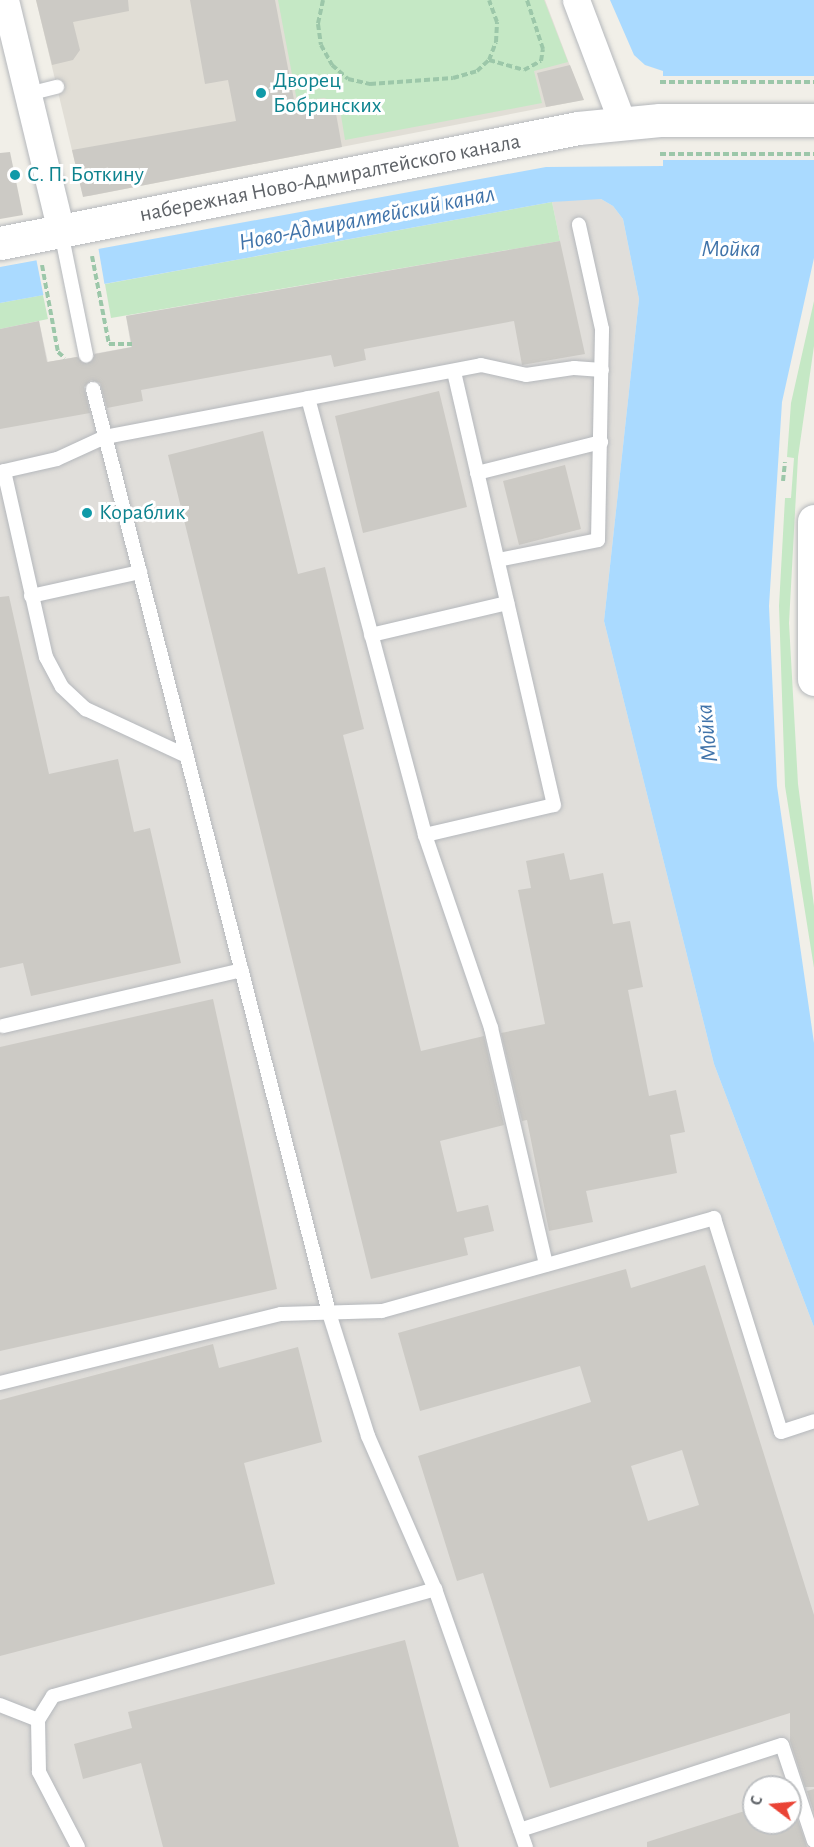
<!DOCTYPE html>
<meta charset="utf-8">
<style>
body{margin:0}
#map{position:relative;width:814px;height:1847px;overflow:hidden;background:#f1efe8;font-family:"Alegreya Sans",sans-serif}
div>[style]{position:absolute}
[style*='--x']{left:calc(var(--x)*1px);top:calc(var(--y)*1px);width:calc(var(--w)*1px);rotate:calc(var(--a)*1deg)}
.industrial>*{inset:0;background:#e0deda}
.education>*{inset:0;background:#e1ded6}
.green>*{inset:0;background:#c5e8c5}
.water>*{inset:0;background:#aadaff}
.pier>*{inset:0;background:#f1efe8}
.building>*{inset:0;background:#cccac5}
.path>*{height:4px;margin-top:-2px;transform-origin:0;background:repeating-linear-gradient(90deg,#9cc7a9 0 6px,transparent 0 9px)}
.roads{filter:drop-shadow(0 0 2px #b5b8bc) drop-shadow(0 0 2px #b5b8bc)}
.lane>*{height:14px;margin:-7px;padding:0 7px;transform-origin:7px;border-radius:7px;background:#fff}
.street>*{height:27px;margin:-13.5px;padding:0 13.5px;transform-origin:13.5px;border-radius:13.5px;background:#fff}
.secondary>*{height:33px;margin:-16.5px;padding:0 16.5px;transform-origin:16.5px;border-radius:16.5px;background:#fff}
.dots>*{width:16px;height:16px;translate:-50% -50%;box-sizing:border-box;border:3px solid #fff;border-radius:50%}
span{translate:-50% -50%;white-space:nowrap;text-align:center;line-height:1.15;-webkit-text-stroke:6px #fff;paint-order:stroke}
.culture-label{font-size:22px;color:#0d838f}
.left{translate:0 -50%;text-align:left}
.street-label{font-size:22px;color:#5f6368}
.water-label{font-size:24px;color:#4174aa;font-style:italic}
.north{position:absolute;left:742px;top:1775px;width:60px;height:60px;box-sizing:border-box;background:#fff;border:2px solid #bfc1c3;border-radius:50%;rotate:286deg;font-size:16px;font-weight:700;line-height:24px;text-align:center;color:#5f6368}
.north::after{content:'';display:block;margin:auto;width:21px;height:27px;background:#ea4335;clip-path:polygon(50% 0,100% 100%,50% 72%,0 100%)}
</style>
<div id="map">
<div class="industrial">
<i style="clip-path:polygon(evenodd,583px 198px,601px 199px,613px 206px,623px 219px,639px 299px,604px 621px,714px 1064px,814px 1327px,814px 1847px,0 1847px,0 329px,39px 321px,48px 362px,131px 347px,126px 316px,560px 241px,552px 202px,583px 198px,754px 1787px,790px 1787px,790px 1823px,754px 1823px,754px 1787px)"></i>
</div>
<div class="education">
<i style="clip-path:polygon(36px 0,545px 0,583px 100px,89px 196px,82px 192px)"></i>
</div>
<div class="green">
<i style="clip-path:polygon(278px 0,544px 0,568px 62px,534px 71px,542px 103px,345px 140px,340px 109px,333px 101px,324px 98px,297px 101px)"></i>
<i style="clip-path:polygon(552px 202px,560px 241px,111px 318px,105px 284px)"></i>
<i style="clip-path:polygon(43px 295px,48px 319px,0 329px,0 303px)"></i>
<i style="clip-path:polygon(814px 301px,814px 346px,798px 457px,789px 623px,798px 784px,814px 906px,814px 968px,785px 786px,779px 606px,785px 498px,791px 498px,794px 458px,787px 457px,791px 403px)"></i>
</div>
<div class="water">
<i style="clip-path:polygon(610px 0,814px 0,814px 258px,782px 402px,769px 606px,777px 786px,814px 1043px,814px 1327px,714px 1064px,604px 621px,639px 299px,623px 219px,613px 206px,601px 199px,552px 202px,0 303px,0 267px,546px 167px,663px 166px,663px 71px,645px 65px,634px 55px)"></i>
</div>
<div class="pier">
<i style="clip-path:polygon(660px 76px,814px 76px,814px 160px,660px 160px)"></i>
<i style="clip-path:polygon(98px 246px,105px 287px,44px 298px,36px 258px)"></i>
</div>
<div class="building">
<i style="clip-path:polygon(36px 0,128px 0,129px 11px,73px 22px,80px 50px,73px 60px,52px 65px)"></i>
<i style="clip-path:polygon(190px 0,275px 0,295px 105px,319px 101px,335px 108px,342px 147px,83px 197px,72px 150px,236px 121px,228px 80px,205px 84px)"></i>
<i style="clip-path:polygon(570px 65px,584px 100px,546px 107px,537px 73px)"></i>
<i style="clip-path:polygon(10px 152px,23px 215px,0 219px,0 153px)"></i>
<i style="clip-path:polygon(560px 241px,585px 354px,522px 365px,514px 321px,364px 349px,366px 360px,334px 367px,331px 355px,141px 390px,143px 401px,107px 408px,100px 383px,91px 380px,84px 387px,90px 413px,0 429px,0 329px,39px 321px,47px 362px,77px 357px,87px 364px,95px 354px,132px 347px,126px 316px)"></i>
<i style="clip-path:polygon(439px 391px,467px 507px,363px 533px,335px 416px)"></i>
<i style="clip-path:polygon(263px 431px,298px 574px,325px 567px,364px 729px,343px 735px,421px 1051px,484px 1036px,504px 1125px,440px 1141px,457px 1212px,488px 1205px,494px 1231px,464px 1238px,468px 1255px,371px 1279px,168px 455px)"></i>
<i style="clip-path:polygon(565px 465px,581px 529px,519px 545px,503px 481px)"></i>
<i style="clip-path:polygon(9px 596px,49px 774px,118px 759px,134px 832px,150px 828px,181px 963px,31px 996px,23px 963px,0 968px,0 597px)"></i>
<i style="clip-path:polygon(564px 853px,570px 880px,603px 873px,613px 924px,630px 921px,643px 987px,628px 990px,649px 1096px,676px 1090px,685px 1132px,670px 1135px,677px 1173px,586px 1191px,593px 1222px,549px 1231px,527px 1120px,522px 1121px,501px 1033px,545px 1024px,518px 890px,531px 888px,526px 861px)"></i>
<i style="clip-path:polygon(213px 999px,277px 1289px,0 1351px,0 1047px)"></i>
<i style="clip-path:polygon(evenodd,705px 1265px,814px 1615px,814px 1787px,805px 1787px,790px 1741px,790px 1713px,550px 1788px,483px 1573px,457px 1581px,418px 1456px,591px 1402px,580px 1366px,420px 1411px,398px 1333px,626px 1269px,631px 1288px,705px 1265px,682px 1450px,699px 1505px,648px 1521px,631px 1466px,682px 1450px)"></i>
<i style="clip-path:polygon(213px 1344px,219px 1368px,298px 1347px,322px 1442px,244px 1463px,275px 1584px,0 1656px,0 1400px)"></i>
<i style="clip-path:polygon(405px 1640px,459px 1847px,163px 1847px,141px 1763px,83px 1779px,74px 1744px,132px 1728px,128px 1712px)"></i>
<i style="clip-path:polygon(814px 1789px,814px 1813px,807px 1791px)"></i>
<i style="clip-path:polygon(790px 1797px,807px 1847px,647px 1847px,647px 1842px,754px 1808px,754px 1823px,790px 1823px)"></i>
</div>
<div class="path">
<i style="--x:323;--y:0;--w:25;--a:102"></i>
<i style="--x:318;--y:24;--w:21;--a:82"></i>
<i style="--x:321;--y:45;--w:23;--a:61"></i>
<i style="--x:332;--y:65;--w:21;--a:41"></i>
<i style="--x:348;--y:79;--w:23;--a:13"></i>
<i style="--x:370;--y:84;--w:83;--a:-4.1"></i>
<i style="--x:453;--y:78;--w:25;--a:-16"></i>
<i style="--x:477;--y:71;--w:16;--a:-43"></i>
<i style="--x:489;--y:60;--w:19;--a:-69"></i>
<i style="--x:496;--y:42;--w:20;--a:-87"></i>
<i style="--x:497;--y:22;--w:23;--a:-110"></i>
<i style="--x:489;--y:60;--w:36;--a:16"></i>
<i style="--x:524;--y:70;--w:19;--a:-28"></i>
<i style="--x:541;--y:61;--w:12;--a:-81"></i>
<i style="--x:543;--y:49;--w:52;--a:-108.1"></i>
<i style="--x:660;--y:82;--w:154;--a:0"></i>
<i style="--x:660;--y:154;--w:154;--a:0"></i>
<i style="--x:92;--y:256;--w:90;--a:79.1"></i>
<i style="--x:109;--y:344;--w:23;--a:0"></i>
<i style="--x:42;--y:265;--w:88;--a:79.6"></i>
<i style="--x:58;--y:352;--w:9;--a:41"></i>
<i style="--x:783;--y:481;--w:19;--a:-84"></i>
</div>
<div class="roads">
<div class="lane">
<i style="--x:28;--y:94;--w:30;--a:-14"></i>
<i style="--x:61;--y:232;--w:126;--a:78.5"></i>
<i style="--x:93;--y:389;--w:954;--a:75.67"></i>
<i style="--x:329;--y:1313;--w:129;--a:72.4"></i>
<i style="--x:368;--y:1436;--w:167;--a:66.4"></i>
<i style="--x:435;--y:1589;--w:274;--a:70.6"></i>
<i style="--x:308;--y:398;--w:452;--a:75"></i>
<i style="--x:425;--y:835;--w:204;--a:71.1"></i>
<i style="--x:491;--y:1028;--w:243;--a:76.9"></i>
<i style="--x:4;--y:471;--w:191;--a:77.3"></i>
<i style="--x:46;--y:657;--w:34;--a:62"></i>
<i style="--x:62;--y:687;--w:33;--a:43"></i>
<i style="--x:86;--y:709;--w:111;--a:25"></i>
<i style="--x:0;--y:472;--w:58;--a:-12.8"></i>
<i style="--x:57;--y:459;--w:53;--a:-24.6"></i>
<i style="--x:105;--y:437;--w:383;--a:-10.8"></i>
<i style="--x:481;--y:365;--w:46;--a:12.5"></i>
<i style="--x:526;--y:375;--w:49;--a:-8.3"></i>
<i style="--x:574;--y:368;--w:28;--a:4"></i>
<i style="--x:477;--y:473;--w:128;--a:-14"></i>
<i style="--x:498;--y:560;--w:102;--a:-11.3"></i>
<i style="--x:598;--y:540;--w:211;--a:-88.9"></i>
<i style="--x:602;--y:329;--w:107;--a:-102.5"></i>
<i style="--x:31;--y:596;--w:112;--a:-12.4"></i>
<i style="--x:371;--y:635;--w:140;--a:-13.2"></i>
<i style="--x:425;--y:835;--w:132;--a:-13.1"></i>
<i style="--x:554;--y:805;--w:445;--a:-103"></i>
<i style="--x:3;--y:1026;--w:245;--a:-13.2"></i>
<i style="--x:0;--y:1383;--w:289;--a:-13.8"></i>
<i style="--x:281;--y:1314;--w:101;--a:-1.7"></i>
<i style="--x:382;--y:1311;--w:345;--a:-15.6"></i>
<i style="--x:714;--y:1218;--w:224;--a:72.6"></i>
<i style="--x:781;--y:1432;--w:35;--a:-18"></i>
<i style="--x:0;--y:1705;--w:41;--a:21.5"></i>
<i style="--x:520;--y:1830;--w:275;--a:-18"></i>
<i style="--x:782;--y:1745;--w:101;--a:71.6"></i>
<i style="--x:78;--y:1847;--w:85;--a:-117.5"></i>
<i style="--x:39;--y:1772;--w:52;--a:-91.1"></i>
<i style="--x:38;--y:1720;--w:28;--a:-58"></i>
<i style="--x:53;--y:1696;--w:397;--a:-15.6"></i>
</div>
<div class="street">
<i style="--x:5;--y:0;--w:239;--a:76.4"></i>
<i style="--x:576;--y:0;--w:130;--a:69.3"></i>
</div>
<div class="secondary">
<i style="--x:0;--y:243;--w:589;--a:-11.25"></i>
<i style="--x:578;--y:128;--w:82;--a:-5.6"></i>
<i style="--x:660;--y:120;--w:154;--a:0"></i>
<i style="--x:814;--y:521;--w:158;--a:90"></i>
</div>
</div>
<div class="dots">
<i style="left:261px;top:93px;background:#0f9aa8"></i>
<i style="left:15px;top:175px;background:#0f9aa8"></i>
<i style="left:87px;top:513px;background:#0f9aa8"></i>
</div>
<div class="culture-label">
<span class="left" style="left:273px;top:93px">Дворец<br>Бобринских</span>
<span class="left" style="left:27px;top:175px">С. П. Боткину</span>
<span class="left" style="left:99px;top:513px">Кораблик</span>
</div>
<div class="street-label">
<span style="left:330px;top:178px;rotate:-11deg">набережная Ново-Адмиралтейского канала</span>
</div>
<div class="water-label">
<span style="left:367px;top:219px;rotate:-11deg">Ново-Адмиралтейский канал</span>
<span style="left:731px;top:250px">Мойка</span>
<span style="left:708px;top:733px;rotate:-96deg">Мойка</span>
</div>
<div class="north">С</div>
</div>
